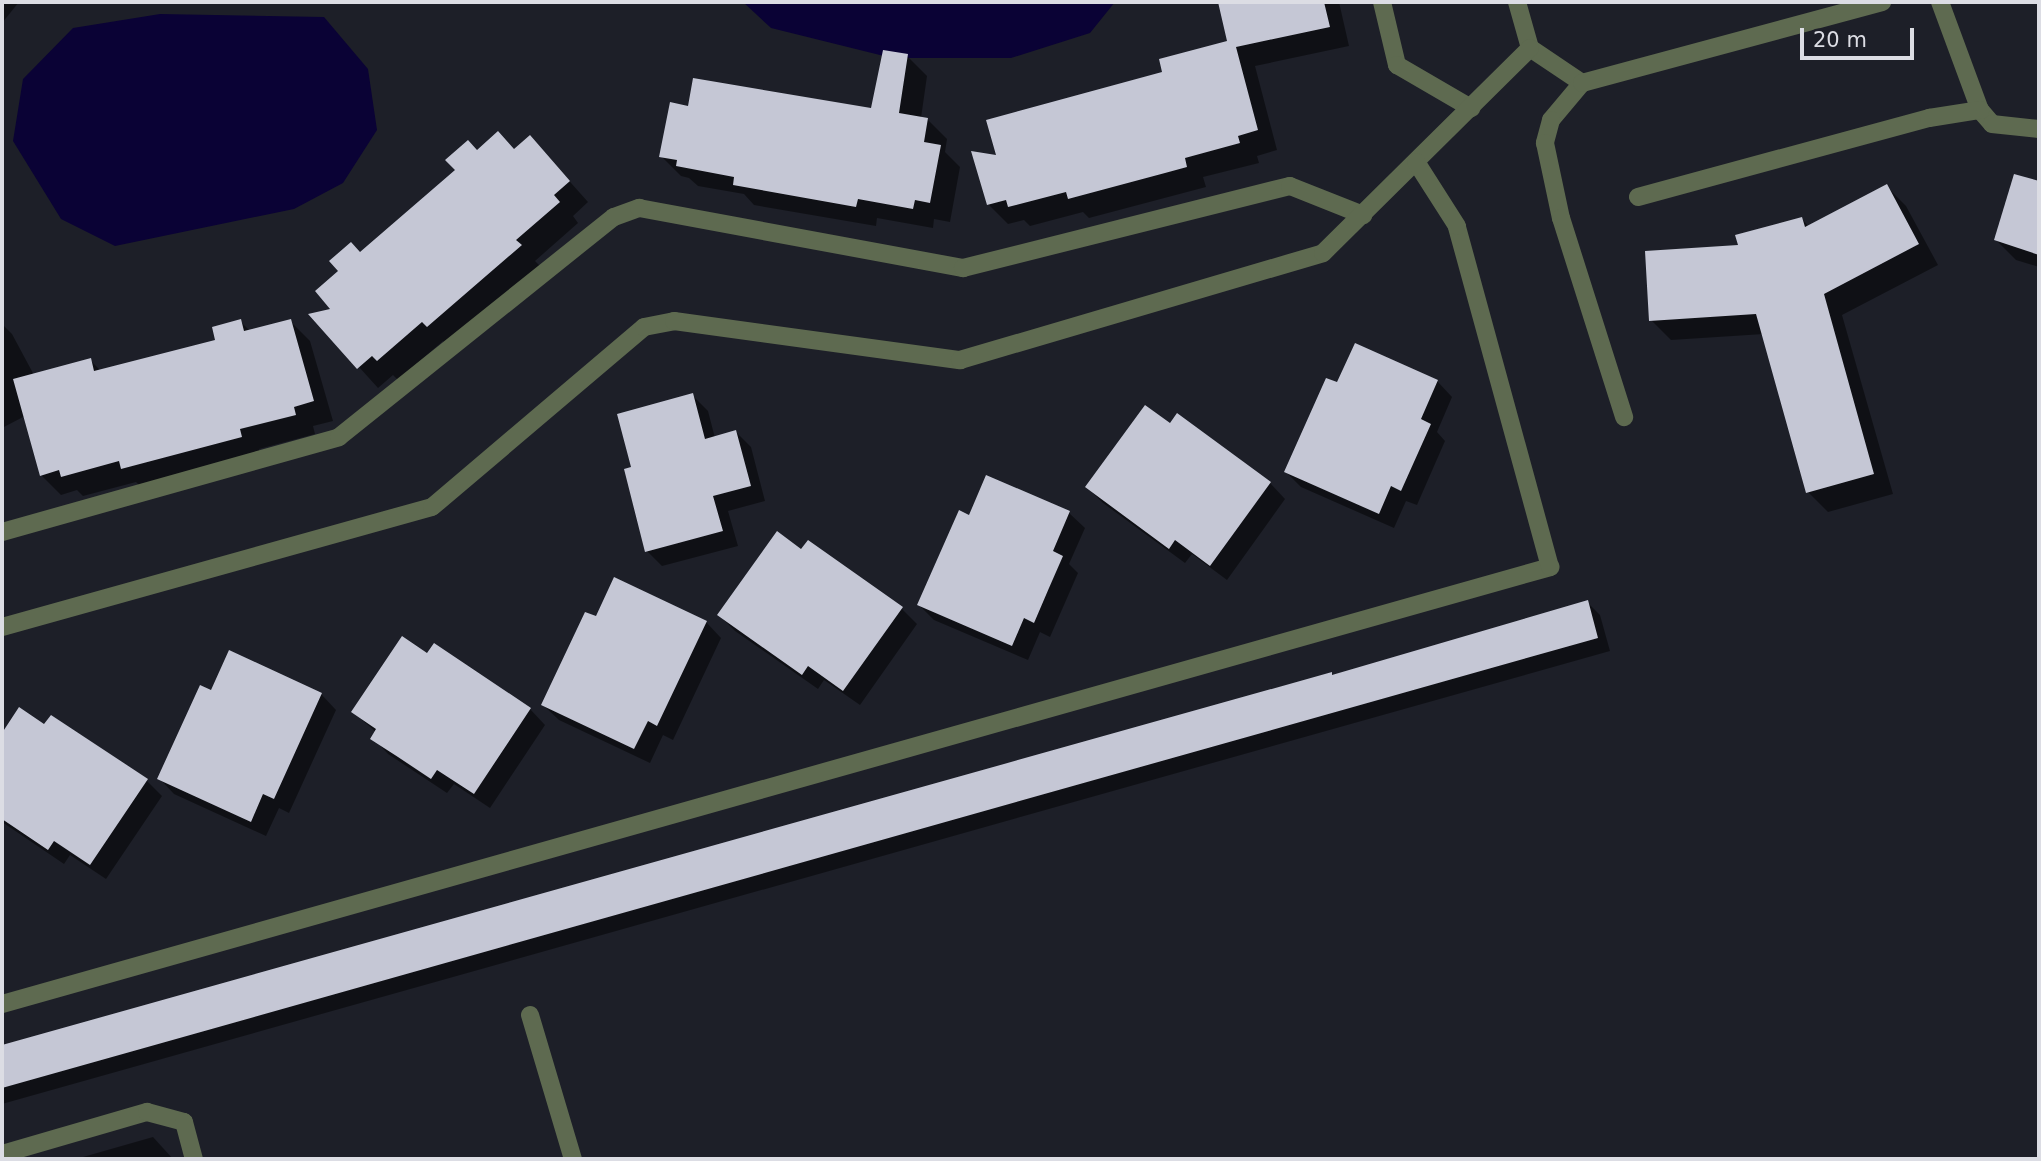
<!DOCTYPE html>
<style>
body{margin:0}
#map{position:relative;width:2041px;height:1161px;overflow:hidden;background:#1d1f28;font-family:"DejaVu Sans",sans-serif}
div>[style]{position:absolute}
[style*='--x']{left:calc(var(--x)*1px);top:calc(var(--y)*1px);width:calc(var(--w)*1px);rotate:calc(var(--a)*1deg)}
.water>*{inset:0;background:#0a0235}
.shadow>*{inset:0;background:#0007}
.building>*{inset:0;background:#c5c7d5}
.minor>*{height:18px;margin:-9px;padding:0 9px;transform-origin:9px;border-radius:9px;background:#5e6a50}
span{translate:-50% -50%;white-space:nowrap;text-align:center;line-height:1.15;-webkit-text-stroke:7px #1d1f28;paint-order:stroke}
.frame{position:absolute;inset:0;border:4px solid #dcdde4;pointer-events:none}
.scale{position:absolute;left:1800px;top:28px;width:114px;height:32px;box-sizing:border-box;border:4px solid #dcdde4;border-top:0;padding-left:9px;font-size:21px;line-height:24px;white-space:nowrap;color:#dcdde4;-webkit-text-stroke:5px #1d1f28;paint-order:stroke}
</style>
<div id="map">
<div class="water">
<i style="clip-path:polygon(743px 2px,1115px 2px,1090px 33px,1011px 58px,892px 58px,771px 28px)"></i>
<i style="clip-path:polygon(160px 14px,324px 17px,368px 69px,377px 130px,343px 183px,294px 209px,115px 246px,61px 219px,13px 141px,23px 79px,73px 28px)"></i>
</div>
<div class="shadow">
<i style="clip-path:polygon(2px 2px,19px 2px,2px 23px)"></i>
<i style="clip-path:polygon(1220px 2px,1339px 2px,1349px 46px,1255px 66px,1277px 150px,1257px 156px,1259px 163px,1203px 177px,1206px 187px,1089px 218px,1083px 212px,1030px 226px,1024px 220px,1008px 224px,988px 204px,998px 157px,1229px 43px)"></i>
<i style="clip-path:polygon(907px 56px,927px 76px,921px 118px,927px 119px,947px 139px,945px 152px,960px 167px,950px 222px,934px 219px,933px 228px,877px 218px,876px 226px,754px 205px,744px 194px,698px 186px,689px 178px,681px 176px,661px 156px,690px 108px,873px 110px)"></i>
<i style="clip-path:polygon(530px 137px,588px 202px,573px 216px,578px 223px,535px 261px,540px 266px,448px 346px,443px 341px,398px 380px,393px 375px,378px 388px,312px 315px,334px 310px,361px 253px,478px 152px,515px 151px)"></i>
<i style="clip-path:polygon(2015px 176px,2039px 183px,2039px 267px,2016px 260px,1996px 240px)"></i>
<i style="clip-path:polygon(1886px 186px,1906px 206px,1938px 265px,1842px 315px,1893px 494px,1828px 512px,1808px 492px,1764px 334px,1671px 340px,1651px 320px,1740px 247px,1802px 219px,1809px 227px)"></i>
<i style="clip-path:polygon(240px 321px,251px 332px,290px 321px,310px 341px,333px 421px,313px 426px,315px 434px,259px 449px,261px 457px,142px 488px,136px 482px,83px 496px,77px 490px,61px 495px,41px 475px,25px 416px,2px 428px,2px 324px,12px 334px,34px 375px,90px 360px,101px 371px,217px 341px)"></i>
<i style="clip-path:polygon(1437px 381px,1452px 397px,1437px 432px,1445px 441px,1417px 505px,1406px 501px,1394px 528px,1301px 487px,1286px 472px,1338px 385px)"></i>
<i style="clip-path:polygon(692px 395px,708px 411px,715px 438px,736px 432px,751px 447px,765px 501px,728px 511px,738px 546px,662px 566px,647px 551px,633px 468px)"></i>
<i style="clip-path:polygon(1171px 425px,1270px 483px,1285px 499px,1227px 580px,1192px 554px,1185px 563px,1103px 503px,1087px 487px)"></i>
<i style="clip-path:polygon(1069px 513px,1085px 528px,1069px 564px,1078px 573px,1050px 637px,1040px 632px,1028px 660px,934px 620px,919px 605px,970px 517px)"></i>
<i style="clip-path:polygon(802px 551px,902px 609px,917px 624px,860px 705px,824px 680px,818px 689px,735px 631px,719px 615px)"></i>
<i style="clip-path:polygon(1587px 602px,1600px 615px,1610px 651px,2px 1104px,2px 1046px,1331px 674px,1333px 676px)"></i>
<i style="clip-path:polygon(597px 619px,706px 622px,721px 638px,673px 740px,663px 735px,650px 763px,559px 720px,543px 705px)"></i>
<i style="clip-path:polygon(428px 655px,530px 709px,545px 725px,490px 808px,454px 784px,447px 793px,388px 754px,373px 738px,376px 732px,353px 712px)"></i>
<i style="clip-path:polygon(212px 692px,321px 694px,336px 710px,289px 813px,279px 808px,266px 836px,174px 794px,159px 778px)"></i>
<i style="clip-path:polygon(20px 710px,45px 727px,147px 781px,162px 796px,106px 879px,70px 855px,64px 864px,2px 822px,2px 736px)"></i>
<i style="clip-path:polygon(153px 1137px,173px 1159px,76px 1159px)"></i>
</div>
<div class="building">
<i style="clip-path:polygon(1218px 2px,1324px 2px,1330px 27px,1236px 47px,1258px 130px,1238px 136px,1240px 143px,1185px 158px,1187px 167px,1165px 173px,1068px 199px,1066px 192px,1008px 207px,1006px 200px,987px 205px,971px 151px,996px 155px,986px 120px,1162px 72px,1159px 59px,1227px 41px)"></i>
<i style="clip-path:polygon(883px 50px,908px 54px,899px 113px,928px 118px,924px 142px,941px 145px,930px 203px,915px 200px,913px 209px,858px 199px,856px 207px,733px 185px,734px 177px,676px 166px,677px 160px,659px 157px,670px 102px,688px 106px,693px 78px,871px 108px)"></i>
<i style="clip-path:polygon(498px 131px,514px 149px,530px 135px,570px 181px,554px 195px,560px 202px,516px 240px,522px 245px,427px 327px,422px 322px,377px 361px,372px 356px,357px 369px,308px 314px,330px 309px,315px 291px,338px 271px,329px 261px,351px 242px,360px 252px,455px 170px,445px 160px,468px 140px,477px 150px)"></i>
<i style="clip-path:polygon(2014px 174px,2039px 181px,2039px 255px,1994px 240px)"></i>
<i style="clip-path:polygon(1887px 184px,1919px 244px,1824px 294px,1874px 474px,1806px 493px,1756px 314px,1649px 321px,1645px 251px,1738px 245px,1735px 235px,1802px 217px,1805px 227px)"></i>
<i style="clip-path:polygon(241px 319px,244px 331px,291px 319px,314px 401px,294px 407px,296px 415px,240px 429px,242px 437px,121px 469px,119px 461px,61px 477px,59px 470px,40px 476px,13px 379px,91px 358px,94px 371px,215px 340px,212px 327px)"></i>
<i style="clip-path:polygon(1355px 343px,1438px 380px,1421px 419px,1431px 424px,1401px 491px,1391px 486px,1379px 514px,1284px 472px,1326px 378px,1337px 382px)"></i>
<i style="clip-path:polygon(693px 393px,705px 439px,736px 430px,751px 486px,713px 496px,723px 531px,645px 552px,624px 469px,631px 467px,617px 414px)"></i>
<i style="clip-path:polygon(1145px 405px,1170px 423px,1177px 413px,1271px 482px,1210px 566px,1175px 540px,1169px 549px,1085px 487px)"></i>
<i style="clip-path:polygon(986px 475px,1070px 511px,1053px 551px,1063px 556px,1049px 588px,1034px 623px,1024px 618px,1012px 646px,917px 605px,959px 510px,969px 515px)"></i>
<i style="clip-path:polygon(777px 531px,801px 549px,808px 540px,903px 607px,843px 691px,808px 666px,802px 675px,717px 615px)"></i>
<i style="clip-path:polygon(614px 577px,707px 621px,657px 726px,648px 721px,634px 749px,541px 705px,585px 612px,596px 616px)"></i>
<i style="clip-path:polygon(1588px 600px,1598px 638px,2px 1088px,2px 1045px,1332px 672px,1332px 675px)"></i>
<i style="clip-path:polygon(402px 636px,427px 653px,434px 643px,531px 708px,474px 794px,437px 770px,431px 779px,398px 757px,370px 739px,376px 729px,351px 712px)"></i>
<i style="clip-path:polygon(229px 650px,322px 693px,274px 799px,263px 794px,251px 822px,157px 779px,200px 685px,211px 690px)"></i>
<i style="clip-path:polygon(19px 707px,44px 724px,51px 715px,148px 779px,90px 865px,54px 841px,48px 850px,2px 819px,2px 733px)"></i>
</div>
<div class="minor">
<i style="--x:1382;--y:2;--w:65;--a:76.6"></i>
<i style="--x:1397;--y:65;--w:86;--a:30.2"></i>
<i style="--x:1517;--y:2;--w:48;--a:74.2"></i>
<i style="--x:1530;--y:48;--w:63;--a:33.9"></i>
<i style="--x:1940;--y:2;--w:115;--a:69.7"></i>
<i style="--x:1980;--y:110;--w:18;--a:49"></i>
<i style="--x:1992;--y:124;--w:47;--a:6.1"></i>
<i style="--x:1582;--y:83;--w:48;--a:130"></i>
<i style="--x:1551;--y:120;--w:24;--a:105"></i>
<i style="--x:1545;--y:143;--w:77;--a:78"></i>
<i style="--x:1561;--y:218;--w:209;--a:72.4"></i>
<i style="--x:1582;--y:83;--w:311;--a:-15.1"></i>
<i style="--x:1638;--y:197;--w:302;--a:-15.2"></i>
<i style="--x:1929;--y:118;--w:52;--a:-8.9"></i>
<i style="--x:2;--y:532;--w:350;--a:-15.7"></i>
<i style="--x:339;--y:437;--w:352;--a:-38.7"></i>
<i style="--x:614;--y:217;--w:27;--a:-20"></i>
<i style="--x:639;--y:208;--w:330;--a:10.5"></i>
<i style="--x:963;--y:268;--w:337;--a:-14.1"></i>
<i style="--x:1290;--y:186;--w:79;--a:21.7"></i>
<i style="--x:2;--y:627;--w:446;--a:-15.6"></i>
<i style="--x:432;--y:507;--w:278;--a:-40.3"></i>
<i style="--x:644;--y:327;--w:31;--a:-11"></i>
<i style="--x:674;--y:321;--w:289;--a:7.8"></i>
<i style="--x:960;--y:360;--w:378;--a:-16.4"></i>
<i style="--x:1323;--y:253;--w:291;--a:-44.7"></i>
<i style="--x:2;--y:1004;--w:1609;--a:-15.76"></i>
<i style="--x:1550;--y:567;--w:353;--a:-105.3"></i>
<i style="--x:1457;--y:226;--w:76;--a:-122.6"></i>
<i style="--x:530;--y:1015;--w:150;--a:73.4"></i>
<i style="--x:2;--y:1154;--w:151;--a:-16.2"></i>
<i style="--x:147;--y:1112;--w:38;--a:15"></i>
<i style="--x:184;--y:1122;--w:38;--a:75"></i>
</div>
<div class="frame"></div>
<div class="scale">20 m</div>
</div>
